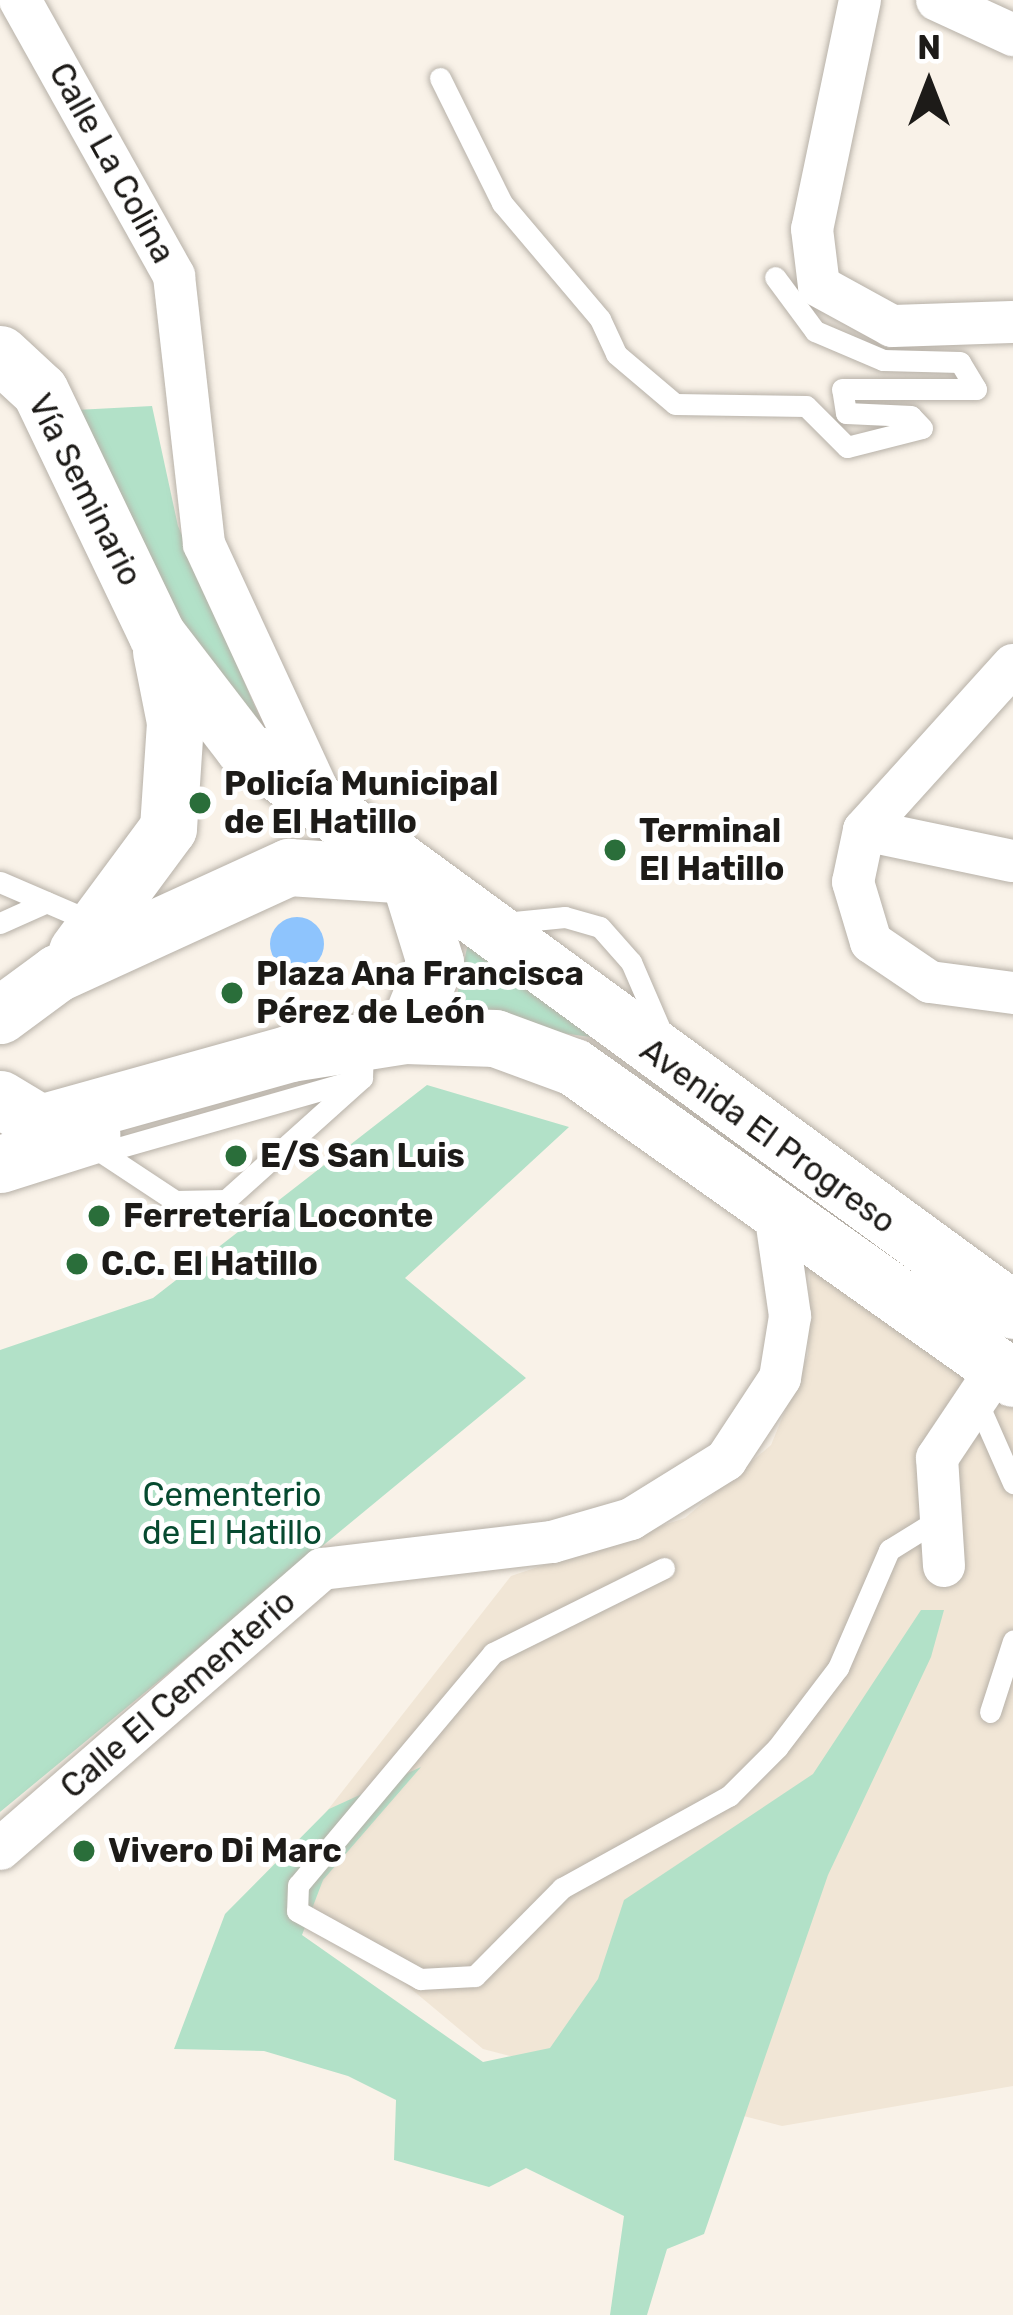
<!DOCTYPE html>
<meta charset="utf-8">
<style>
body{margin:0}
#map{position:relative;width:1013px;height:2315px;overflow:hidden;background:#f9f2e8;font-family:Rubik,sans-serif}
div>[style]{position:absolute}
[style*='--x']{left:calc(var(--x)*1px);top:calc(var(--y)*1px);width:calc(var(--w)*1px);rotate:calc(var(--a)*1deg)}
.built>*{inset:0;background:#f1e6d6}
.green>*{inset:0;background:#b2e1c8}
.water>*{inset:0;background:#8ec4fd}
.round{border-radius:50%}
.roads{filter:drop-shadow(0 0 3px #b7b1a8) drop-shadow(0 0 3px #b7b1a8)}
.lane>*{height:21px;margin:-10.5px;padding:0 10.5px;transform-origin:10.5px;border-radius:10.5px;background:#fff}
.street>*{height:42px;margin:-21px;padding:0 21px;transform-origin:21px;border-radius:21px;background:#fff}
.secondary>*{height:57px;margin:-28.5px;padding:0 28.5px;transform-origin:28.5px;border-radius:28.5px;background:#fff}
.dots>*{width:33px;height:33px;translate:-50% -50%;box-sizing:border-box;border:6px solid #fff;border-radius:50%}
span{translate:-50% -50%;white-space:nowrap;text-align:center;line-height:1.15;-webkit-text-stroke:10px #fff;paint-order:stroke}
.street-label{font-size:33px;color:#1d1b18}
.poi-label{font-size:33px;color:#1d1b18;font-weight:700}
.left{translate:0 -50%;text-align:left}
.park-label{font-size:33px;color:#074a30}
.north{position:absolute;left:869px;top:24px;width:120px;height:120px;-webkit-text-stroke:9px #fff;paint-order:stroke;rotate:0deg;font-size:33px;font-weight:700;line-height:48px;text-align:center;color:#1d1b18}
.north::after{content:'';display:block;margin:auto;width:42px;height:54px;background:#1d1b18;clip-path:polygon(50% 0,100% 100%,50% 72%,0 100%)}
</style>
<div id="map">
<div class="built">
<i style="clip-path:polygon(811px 1232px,1013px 1352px,1013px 2086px,782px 2126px,483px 2049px,276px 1876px,511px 1576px,685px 1518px,771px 1445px,808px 1355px)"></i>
</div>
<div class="green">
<i style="clip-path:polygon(152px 406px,178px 526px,266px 733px,209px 676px,76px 410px)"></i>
<i style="clip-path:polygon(470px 934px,598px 1038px,452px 1018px)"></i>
<i style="clip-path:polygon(427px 1085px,569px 1127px,405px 1278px,526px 1378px,0 1812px,0 1350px,153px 1298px)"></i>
<i style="clip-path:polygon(921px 1610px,944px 1610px,931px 1657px,828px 1875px,704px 2234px,667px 2249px,647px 2315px,610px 2315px,624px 2216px,526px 2168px,489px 2187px,394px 2160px,396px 2100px,348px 2076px,264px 2051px,174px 2049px,225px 1914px,329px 1809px,421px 1767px,323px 1880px,302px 1935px,483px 2062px,550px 2048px,598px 1979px,624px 1900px,813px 1774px)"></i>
</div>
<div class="water">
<i class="round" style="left:270px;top:917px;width:54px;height:54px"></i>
</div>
<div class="roads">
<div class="lane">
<i style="--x:440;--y:78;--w:140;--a:63.6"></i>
<i style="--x:502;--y:203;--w:152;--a:49.8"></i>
<i style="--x:600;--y:319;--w:38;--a:65"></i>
<i style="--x:616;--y:354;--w:77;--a:40.3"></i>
<i style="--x:675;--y:404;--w:131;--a:0.9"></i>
<i style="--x:806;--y:406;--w:58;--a:45"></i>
<i style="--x:847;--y:447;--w:77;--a:-14.2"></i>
<i style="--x:922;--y:428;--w:16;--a:-133"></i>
<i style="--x:911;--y:416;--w:65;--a:-177.4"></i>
<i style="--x:846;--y:413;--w:24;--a:-99"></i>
<i style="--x:842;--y:389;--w:134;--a:0"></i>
<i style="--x:976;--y:389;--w:31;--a:-121"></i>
<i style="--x:960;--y:362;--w:77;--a:-178.5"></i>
<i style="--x:883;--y:360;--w:74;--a:-156.9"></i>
<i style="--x:815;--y:331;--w:67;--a:-126.5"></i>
<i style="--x:0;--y:882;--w:103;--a:23.3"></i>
<i style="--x:0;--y:923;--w:51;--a:-24.1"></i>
<i style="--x:504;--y:923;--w:61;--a:-5.6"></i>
<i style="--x:565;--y:917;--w:36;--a:16"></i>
<i style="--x:600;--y:927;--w:47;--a:48.5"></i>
<i style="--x:631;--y:962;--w:81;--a:66.6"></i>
<i style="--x:89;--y:1144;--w:103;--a:33.5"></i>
<i style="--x:175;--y:1201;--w:51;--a:-1.1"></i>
<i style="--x:226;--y:1200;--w:183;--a:-41.9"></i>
<i style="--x:362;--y:1078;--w:27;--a:-88"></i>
<i style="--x:107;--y:1151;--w:263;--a:-15.9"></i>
<i style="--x:976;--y:1399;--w:92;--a:66.2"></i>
<i style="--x:664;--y:1568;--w:191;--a:153.6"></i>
<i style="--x:493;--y:1653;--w:303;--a:130"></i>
<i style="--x:298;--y:1885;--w:26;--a:92"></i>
<i style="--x:297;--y:1911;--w:141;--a:28.9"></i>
<i style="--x:420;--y:1979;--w:55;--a:-3.1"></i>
<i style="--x:475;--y:1976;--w:124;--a:-45.3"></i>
<i style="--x:562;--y:1888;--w:191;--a:-28.9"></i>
<i style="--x:729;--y:1796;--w:68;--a:-45"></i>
<i style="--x:777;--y:1748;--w:101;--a:-52.7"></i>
<i style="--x:838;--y:1668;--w:129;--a:-66.6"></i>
<i style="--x:889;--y:1550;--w:59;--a:-31.8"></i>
<i style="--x:990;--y:1712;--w:75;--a:-72.1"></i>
</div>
<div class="street">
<i style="--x:20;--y:0;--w:316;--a:60.8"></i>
<i style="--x:174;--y:276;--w:270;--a:83.6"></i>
<i style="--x:204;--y:544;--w:283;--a:65.2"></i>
<i style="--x:860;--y:0;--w:234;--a:101.8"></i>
<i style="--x:812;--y:229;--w:57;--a:83"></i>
<i style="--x:819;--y:286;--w:83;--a:28.7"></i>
<i style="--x:892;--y:326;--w:121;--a:-1.9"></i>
<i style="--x:937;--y:0;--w:84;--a:24.7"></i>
<i style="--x:1013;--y:665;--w:222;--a:132.1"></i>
<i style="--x:864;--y:830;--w:53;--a:101.9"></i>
<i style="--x:853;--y:882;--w:63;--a:73.3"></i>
<i style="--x:871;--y:942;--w:71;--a:34.1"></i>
<i style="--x:930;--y:982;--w:84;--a:7.5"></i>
<i style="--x:864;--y:830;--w:152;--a:11.8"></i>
<i style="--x:944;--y:1566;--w:108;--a:-93.7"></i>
<i style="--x:937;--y:1458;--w:110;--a:-56.2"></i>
<i style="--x:0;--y:1849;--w:427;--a:-41"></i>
<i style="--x:322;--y:1569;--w:232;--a:-6.7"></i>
<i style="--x:552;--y:1542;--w:82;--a:-16.2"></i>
<i style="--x:631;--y:1519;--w:112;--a:-31.8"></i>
<i style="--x:726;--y:1460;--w:98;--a:-56.6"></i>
<i style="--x:780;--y:1378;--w:63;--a:-80.8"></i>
<i style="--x:790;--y:1316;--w:105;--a:-98.2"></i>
</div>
<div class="secondary">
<i style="--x:0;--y:354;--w:54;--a:42.8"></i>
<i style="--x:40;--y:391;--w:271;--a:64.4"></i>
<i style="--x:157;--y:635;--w:141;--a:52.5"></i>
<i style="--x:243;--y:747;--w:954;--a:36.17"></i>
<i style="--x:77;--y:951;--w:153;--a:-53.5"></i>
<i style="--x:168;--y:828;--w:106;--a:-86.2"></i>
<i style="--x:175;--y:722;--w:72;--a:-101.2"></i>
<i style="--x:0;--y:1015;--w:71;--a:-36.4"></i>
<i style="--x:57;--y:973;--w:255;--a:-24.6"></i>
<i style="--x:289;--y:867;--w:119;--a:3.8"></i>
<i style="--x:405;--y:1035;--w:79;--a:-67.7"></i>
<i style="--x:435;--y:962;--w:91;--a:-107.2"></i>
<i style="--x:0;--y:1099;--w:47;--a:31"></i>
<i style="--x:40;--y:1123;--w:260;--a:-15.6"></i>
<i style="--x:290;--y:1053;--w:116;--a:-8.9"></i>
<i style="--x:405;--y:1035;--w:90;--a:1.9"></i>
<i style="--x:495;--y:1038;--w:84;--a:20.2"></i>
<i style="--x:574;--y:1067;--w:538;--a:35.31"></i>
<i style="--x:0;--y:1164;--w:96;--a:-17.5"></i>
</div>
</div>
<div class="dots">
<i style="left:200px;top:803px;background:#2a6e3a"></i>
<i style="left:615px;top:850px;background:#2a6e3a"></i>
<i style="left:232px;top:993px;background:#2a6e3a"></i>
<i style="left:236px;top:1156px;background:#2a6e3a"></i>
<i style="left:99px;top:1216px;background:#2a6e3a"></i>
<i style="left:77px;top:1264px;background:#2a6e3a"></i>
<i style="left:84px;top:1851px;background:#2a6e3a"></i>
</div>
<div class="street-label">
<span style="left:112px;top:163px;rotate:61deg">Calle La Colina</span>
<span style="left:85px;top:490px;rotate:63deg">Vía Seminario</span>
<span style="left:768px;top:1136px;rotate:36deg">Avenida El Progreso</span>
<span style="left:178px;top:1694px;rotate:-41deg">Calle El Cementerio</span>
</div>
<div class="poi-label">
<span class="left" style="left:224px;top:803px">Policía Municipal<br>de El Hatillo</span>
<span class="left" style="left:639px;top:850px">Terminal<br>El Hatillo</span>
<span class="left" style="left:256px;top:993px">Plaza Ana Francisca<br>Pérez de León</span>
<span class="left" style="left:260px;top:1156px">E/S San Luis</span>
<span class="left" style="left:123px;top:1216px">Ferretería Loconte</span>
<span class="left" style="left:101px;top:1264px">C.C. El Hatillo</span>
<span class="left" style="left:108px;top:1851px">Vivero Di Marc</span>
</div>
<div class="park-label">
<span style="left:232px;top:1514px">Cementerio<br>de El Hatillo</span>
</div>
<div class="north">N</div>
</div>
